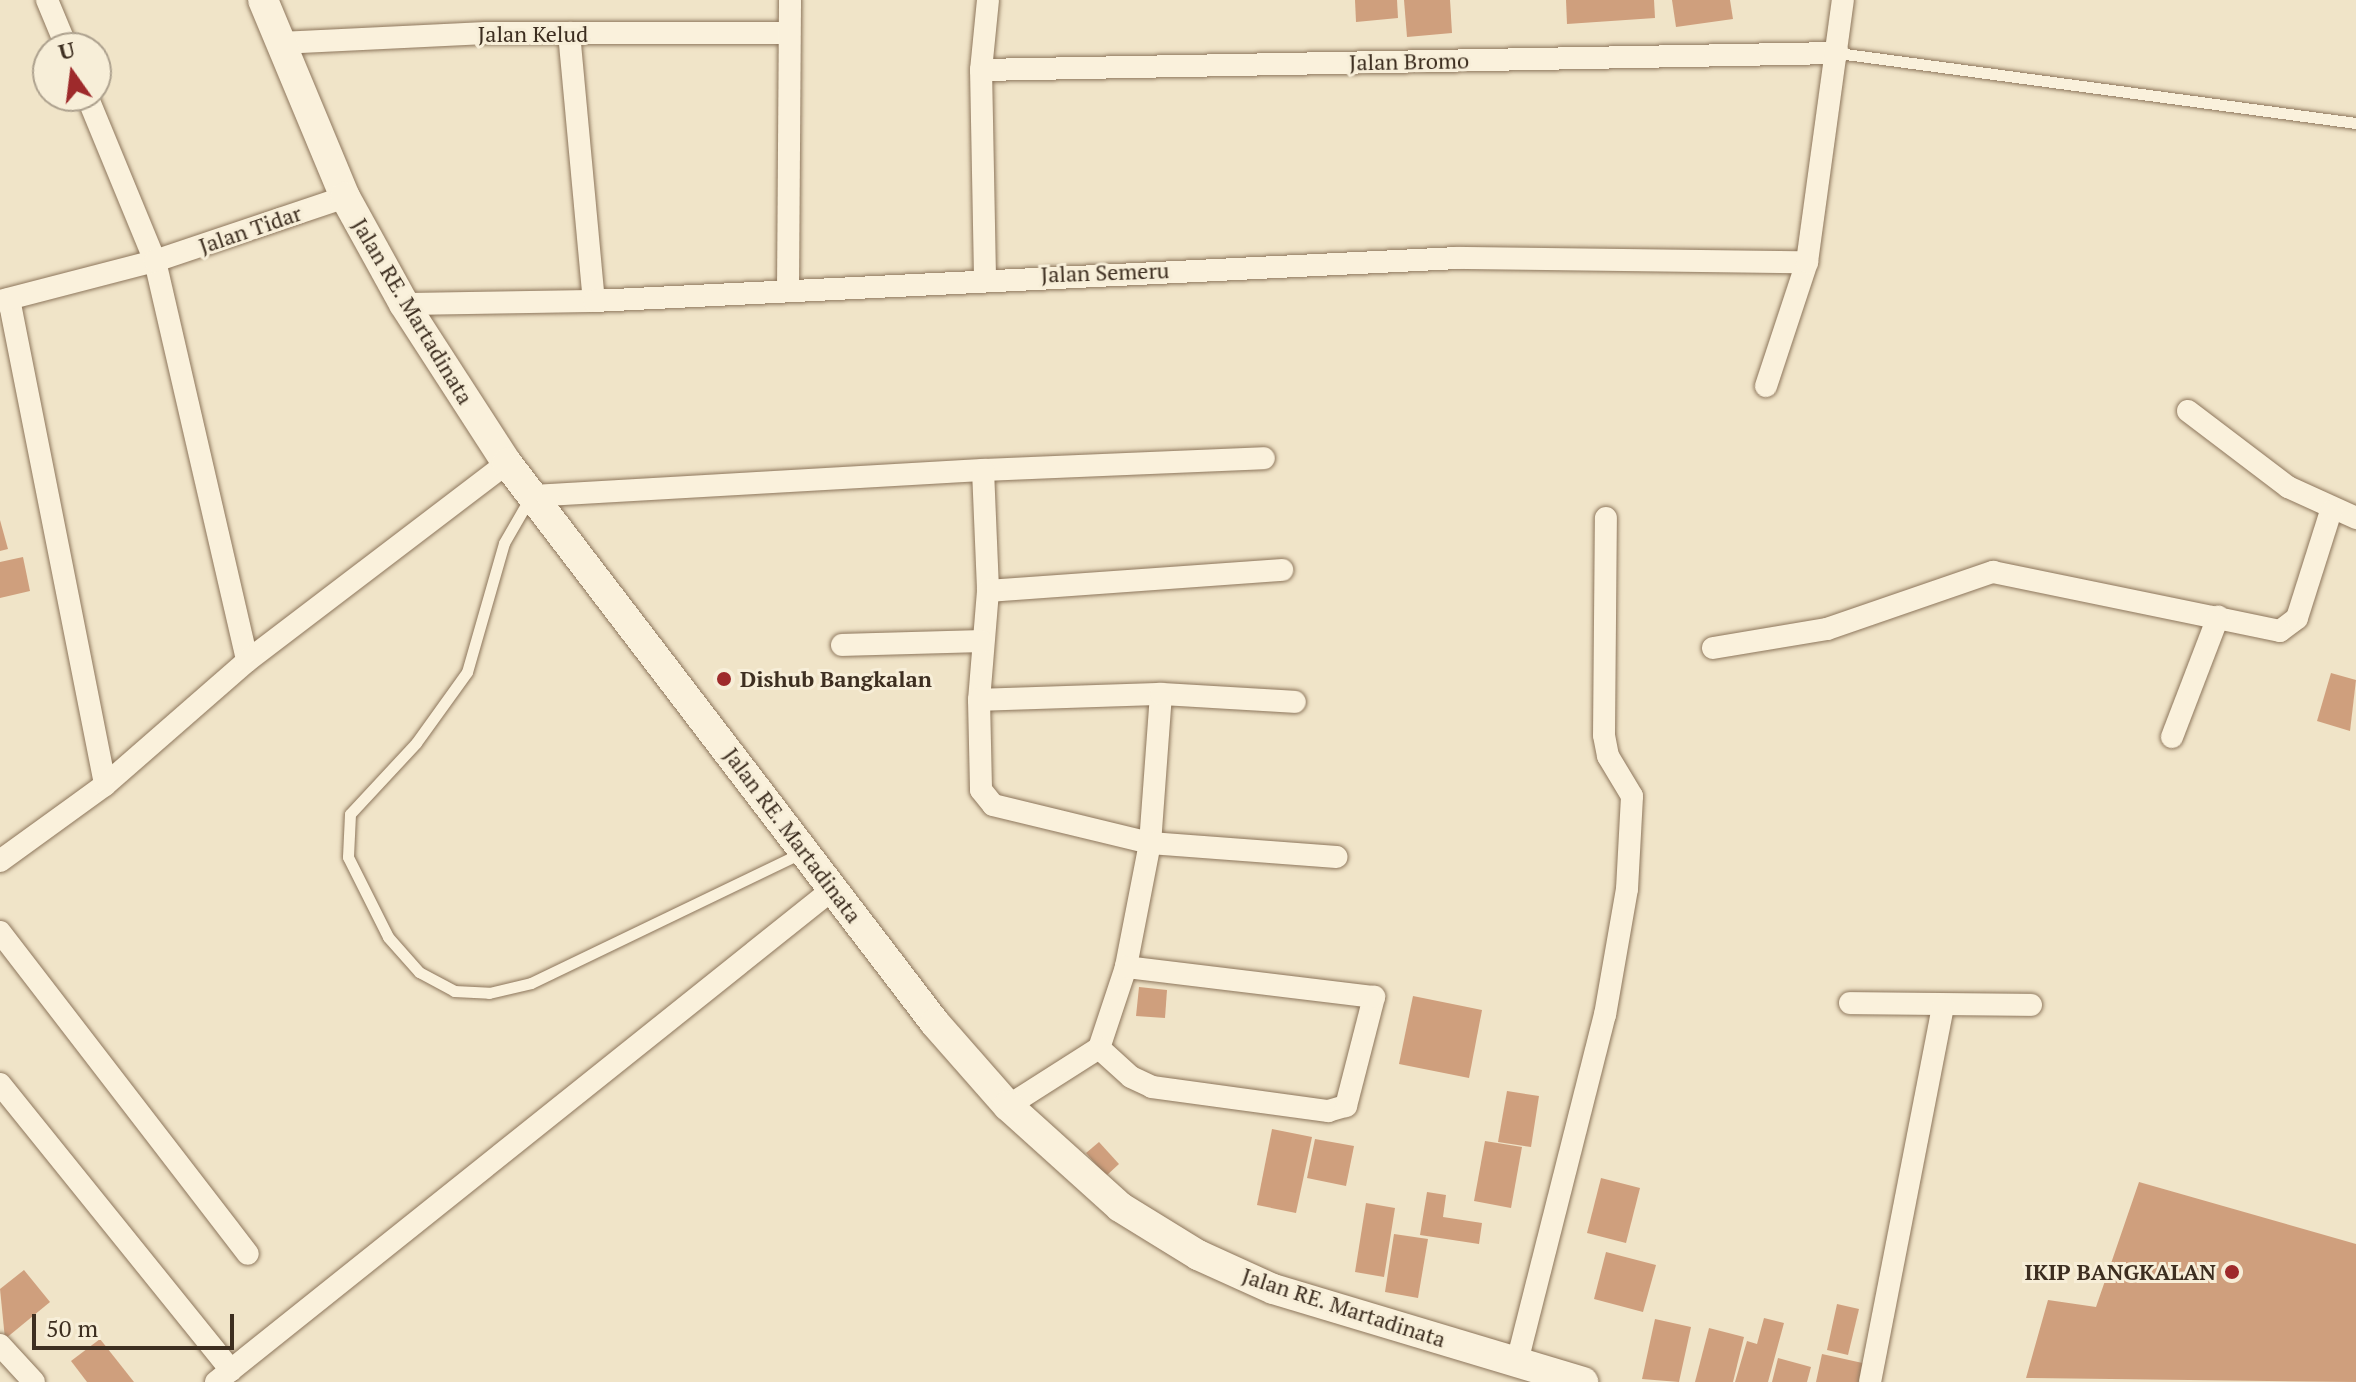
<!DOCTYPE html>
<style>
body{margin:0}
#map{position:relative;width:2356px;height:1382px;overflow:hidden;background:#f0e4c8;font-family:"PT Serif",serif}
div>[style]{position:absolute}
[style*='--x']{left:calc(var(--x)*1px);top:calc(var(--y)*1px);width:calc(var(--w)*1px);rotate:calc(var(--a)*1deg)}
.building>*{inset:0;background:#cf9f7d}
.roads{filter:drop-shadow(0 0 2px #8d765c) drop-shadow(0 0 2px #8d765c)}
.lane>*{height:11px;margin:-5.5px;padding:0 5.5px;transform-origin:5.5px;border-radius:5.5px;background:#faf1dc}
.street>*{height:22px;margin:-11px;padding:0 11px;transform-origin:11px;border-radius:11px;background:#faf1dc}
.secondary>*{height:30px;margin:-15px;padding:0 15px;transform-origin:15px;border-radius:15px;background:#faf1dc}
.dots>*{width:22px;height:22px;translate:-50% -50%;box-sizing:border-box;border:4px solid #f7eed8;border-radius:50%}
span{translate:-50% -50%;white-space:nowrap;text-align:center;line-height:1.15;-webkit-text-stroke:6px #f7eed8;paint-order:stroke}
.street-label{font-size:22px;color:#3d2e20}
.poi-label{font-size:22px;color:#3d2e20;font-weight:700}
.left{translate:0 -50%;text-align:left}
.right{translate:-100% -50%;text-align:right}
.north{position:absolute;left:32px;top:32px;width:80px;height:80px;box-sizing:border-box;background:#f7eed8;border:2px solid #ada18e;border-radius:50%;rotate:346deg;font-size:22px;font-weight:700;line-height:32px;text-align:center;color:#3d2e20}
.north::after{content:'';display:block;margin:auto;width:28px;height:36px;background:#9e2a2b;clip-path:polygon(50% 0,100% 100%,50% 72%,0 100%)}
.scale{position:absolute;left:32px;top:1314px;width:202px;height:36px;box-sizing:border-box;border:4px solid #3d2e20;border-top:0;padding-left:10px;font-size:24px;line-height:28px;white-space:nowrap;color:#3d2e20;-webkit-text-stroke:6px #f7eed8;paint-order:stroke}
</style>
<div id="map">
<div class="building">
<i style="clip-path:polygon(1355px 0,1397px 0,1398px 18px,1356px 22px)"></i>
<i style="clip-path:polygon(1404px 0,1450px 0,1452px 33px,1407px 37px)"></i>
<i style="clip-path:polygon(1566px 0,1654px 0,1655px 18px,1567px 24px)"></i>
<i style="clip-path:polygon(1672px 0,1730px 0,1733px 19px,1676px 27px)"></i>
<i style="clip-path:polygon(0 520px,8px 549px,0 551px)"></i>
<i style="clip-path:polygon(23px 557px,30px 591px,0 598px,0 562px)"></i>
<i style="clip-path:polygon(2331px 673px,2356px 680px,2350px 731px,2317px 721px)"></i>
<i style="clip-path:polygon(1139px 987px,1167px 990px,1165px 1018px,1136px 1016px)"></i>
<i style="clip-path:polygon(1413px 996px,1482px 1010px,1469px 1078px,1399px 1064px)"></i>
<i style="clip-path:polygon(1507px 1091px,1539px 1096px,1531px 1147px,1498px 1142px)"></i>
<i style="clip-path:polygon(1272px 1129px,1312px 1137px,1296px 1213px,1257px 1205px)"></i>
<i style="clip-path:polygon(1315px 1139px,1354px 1146px,1346px 1186px,1307px 1178px)"></i>
<i style="clip-path:polygon(1485px 1141px,1522px 1147px,1511px 1208px,1474px 1201px)"></i>
<i style="clip-path:polygon(1099px 1142px,1119px 1164px,1106px 1176px,1086px 1153px)"></i>
<i style="clip-path:polygon(1601px 1178px,1640px 1188px,1626px 1243px,1587px 1233px)"></i>
<i style="clip-path:polygon(2139px 1182px,2356px 1244px,2356px 1382px,2026px 1378px,2048px 1300px,2096px 1307px)"></i>
<i style="clip-path:polygon(1427px 1192px,1446px 1195px,1443px 1217px,1482px 1223px,1479px 1244px,1420px 1235px)"></i>
<i style="clip-path:polygon(1366px 1203px,1395px 1208px,1384px 1277px,1355px 1272px)"></i>
<i style="clip-path:polygon(1394px 1234px,1428px 1239px,1418px 1298px,1385px 1292px)"></i>
<i style="clip-path:polygon(1606px 1252px,1656px 1265px,1643px 1312px,1594px 1299px)"></i>
<i style="clip-path:polygon(24px 1270px,50px 1302px,5px 1339px,0 1289px)"></i>
<i style="clip-path:polygon(1837px 1304px,1859px 1309px,1848px 1355px,1827px 1350px)"></i>
<i style="clip-path:polygon(1764px 1318px,1784px 1323px,1768px 1382px,1735px 1382px,1747px 1341px,1757px 1344px)"></i>
<i style="clip-path:polygon(1655px 1319px,1691px 1327px,1679px 1382px,1642px 1379px)"></i>
<i style="clip-path:polygon(1709px 1328px,1744px 1337px,1733px 1382px,1695px 1382px)"></i>
<i style="clip-path:polygon(100px 1339px,134px 1382px,87px 1382px,71px 1361px)"></i>
<i style="clip-path:polygon(1822px 1354px,1867px 1364px,1863px 1382px,1816px 1382px)"></i>
<i style="clip-path:polygon(1778px 1358px,1811px 1367px,1807px 1382px,1772px 1382px)"></i>
</div>
<div class="roads">
<div class="lane">
<i style="--x:1838;--y:53;--w:523;--a:7.7"></i>
<i style="--x:531;--y:496;--w:54;--a:119.9"></i>
<i style="--x:504;--y:543;--w:134;--a:106"></i>
<i style="--x:467;--y:672;--w:87;--a:125.7"></i>
<i style="--x:416;--y:743;--w:97;--a:132.9"></i>
<i style="--x:350;--y:814;--w:43;--a:92.7"></i>
<i style="--x:348;--y:857;--w:89;--a:63.4"></i>
<i style="--x:388;--y:937;--w:47;--a:48.5"></i>
<i style="--x:419;--y:972;--w:40;--a:28"></i>
<i style="--x:454;--y:991;--w:35;--a:3"></i>
<i style="--x:489;--y:993;--w:43;--a:-13.4"></i>
<i style="--x:531;--y:983;--w:300;--a:-25.7"></i>
</div>
<div class="street">
<i style="--x:47;--y:0;--w:52;--a:67.4"></i>
<i style="--x:569;--y:33;--w:269;--a:84.7"></i>
<i style="--x:280;--y:43;--w:206;--a:-2.8"></i>
<i style="--x:486;--y:33;--w:300;--a:0"></i>
<i style="--x:981;--y:70;--w:857;--a:-1.14"></i>
<i style="--x:87;--y:96;--w:178;--a:67.6"></i>
<i style="--x:155;--y:261;--w:410;--a:77"></i>
<i style="--x:985;--y:277;--w:207;--a:-91.1"></i>
<i style="--x:981;--y:70;--w:70;--a:-84.3"></i>
<i style="--x:788;--y:291;--w:291;--a:-89.6"></i>
<i style="--x:9;--y:299;--w:495;--a:78.8"></i>
<i style="--x:0;--y:301;--w:160;--a:-14.5"></i>
<i style="--x:155;--y:261;--w:200;--a:-18.6"></i>
<i style="--x:404;--y:304;--w:190;--a:-0.9"></i>
<i style="--x:594;--y:301;--w:866;--a:-2.85"></i>
<i style="--x:1459;--y:258;--w:348;--a:0.7"></i>
<i style="--x:1766;--y:386;--w:131;--a:-71.7"></i>
<i style="--x:1807;--y:262;--w:264;--a:-82.2"></i>
<i style="--x:2188;--y:411;--w:126;--a:37.2"></i>
<i style="--x:2288;--y:487;--w:75;--a:24.5"></i>
<i style="--x:983;--y:470;--w:281;--a:-2.4"></i>
<i style="--x:531;--y:496;--w:453;--a:-3.3"></i>
<i style="--x:983;--y:470;--w:121;--a:87.6"></i>
<i style="--x:988;--y:591;--w:109;--a:94.7"></i>
<i style="--x:979;--y:700;--w:182;--a:-1.9"></i>
<i style="--x:1161;--y:694;--w:149;--a:94.2"></i>
<i style="--x:1150;--y:843;--w:126;--a:101"></i>
<i style="--x:1126;--y:967;--w:85;--a:108.4"></i>
<i style="--x:1099;--y:1048;--w:108;--a:147.5"></i>
<i style="--x:988;--y:591;--w:295;--a:-4.1"></i>
<i style="--x:842;--y:645;--w:139;--a:-1.6"></i>
<i style="--x:1713;--y:648;--w:116;--a:-9.5"></i>
<i style="--x:1827;--y:629;--w:176;--a:-19"></i>
<i style="--x:1993;--y:572;--w:293;--a:11.6"></i>
<i style="--x:2280;--y:631;--w:21;--a:-37"></i>
<i style="--x:2297;--y:618;--w:112;--a:-72.4"></i>
<i style="--x:1161;--y:694;--w:134;--a:3.4"></i>
<i style="--x:979;--y:700;--w:90;--a:88.7"></i>
<i style="--x:981;--y:790;--w:19;--a:51"></i>
<i style="--x:993;--y:805;--w:162;--a:13.6"></i>
<i style="--x:1150;--y:843;--w:187;--a:4.3"></i>
<i style="--x:2172;--y:737;--w:129;--a:-69"></i>
<i style="--x:0;--y:861;--w:130;--a:-35.9"></i>
<i style="--x:105;--y:785;--w:189;--a:-41.1"></i>
<i style="--x:247;--y:661;--w:327;--a:-37.3"></i>
<i style="--x:0;--y:932;--w:406;--a:52.4"></i>
<i style="--x:1850;--y:1003;--w:181;--a:0.6"></i>
<i style="--x:1099;--y:1048;--w:43;--a:42.2"></i>
<i style="--x:1131;--y:1077;--w:23;--a:25"></i>
<i style="--x:1152;--y:1087;--w:178;--a:7.8"></i>
<i style="--x:1328;--y:1111;--w:19;--a:-16"></i>
<i style="--x:1346;--y:1106;--w:113;--a:-75.6"></i>
<i style="--x:1374;--y:997;--w:250;--a:-173.1"></i>
<i style="--x:0;--y:1084;--w:368;--a:51.1"></i>
<i style="--x:0;--y:1345;--w:50;--a:47.4"></i>
<i style="--x:1517;--y:1362;--w:358;--a:-75.8"></i>
<i style="--x:1605;--y:1015;--w:128;--a:-80.1"></i>
<i style="--x:1627;--y:889;--w:93;--a:-86.9"></i>
<i style="--x:1632;--y:796;--w:47;--a:-121"></i>
<i style="--x:1608;--y:756;--w:21;--a:-101"></i>
<i style="--x:1604;--y:735;--w:217;--a:-89.5"></i>
<i style="--x:216;--y:1382;--w:790;--a:-38.63"></i>
<i style="--x:1870;--y:1382;--w:383;--a:-79"></i>
</div>
<div class="secondary">
<i style="--x:263;--y:0;--w:213;--a:67.4"></i>
<i style="--x:345;--y:197;--w:122;--a:61.1"></i>
<i style="--x:404;--y:304;--w:189;--a:57.1"></i>
<i style="--x:507;--y:463;--w:705;--a:52.61"></i>
<i style="--x:935;--y:1023;--w:111;--a:48.7"></i>
<i style="--x:1008;--y:1106;--w:151;--a:42"></i>
<i style="--x:1120;--y:1207;--w:92;--a:31.6"></i>
<i style="--x:1198;--y:1255;--w:82;--a:24.4"></i>
<i style="--x:1273;--y:1289;--w:324;--a:16.7"></i>
</div>
</div>
<div class="dots">
<i style="left:724px;top:679px;background:#9e2a2b"></i>
<i style="left:2232px;top:1272px;background:#9e2a2b"></i>
</div>
<div class="street-label">
<span style="left:533px;top:34px">Jalan Kelud</span>
<span style="left:1409px;top:61px;rotate:-1deg">Jalan Bromo</span>
<span style="left:250px;top:229px;rotate:-19deg">Jalan Tidar</span>
<span style="left:1105px;top:272px;rotate:-2deg">Jalan Semeru</span>
<span style="left:413px;top:311px;rotate:59deg">Jalan RE. Martadinata</span>
<span style="left:793px;top:835px;rotate:53deg">Jalan RE. Martadinata</span>
<span style="left:1344px;top:1307px;rotate:18deg">Jalan RE. Martadinata</span>
</div>
<div class="poi-label">
<span class="left" style="left:740px;top:679px">Dishub Bangkalan</span>
<span class="right" style="left:2216px;top:1272px">IKIP BANGKALAN</span>
</div>
<div class="north">U</div>
<div class="scale">50 m</div>
</div>
